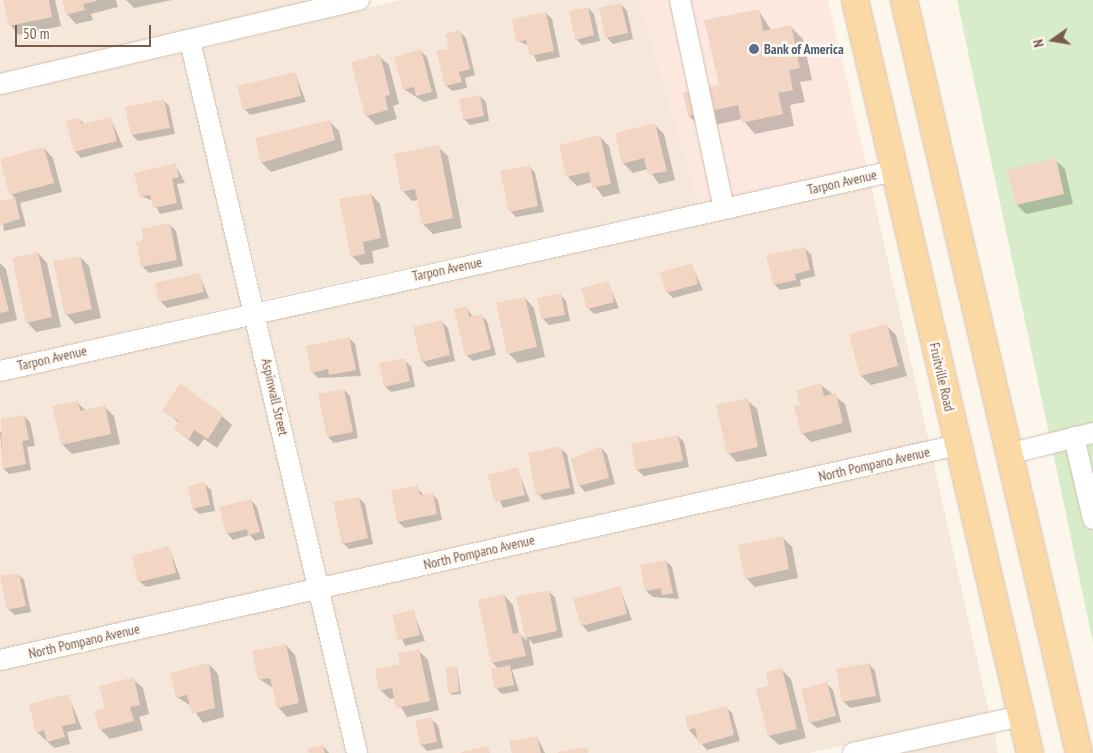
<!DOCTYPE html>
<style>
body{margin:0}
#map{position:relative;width:1093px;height:753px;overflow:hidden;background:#fdf6ec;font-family:"PT Sans Narrow",sans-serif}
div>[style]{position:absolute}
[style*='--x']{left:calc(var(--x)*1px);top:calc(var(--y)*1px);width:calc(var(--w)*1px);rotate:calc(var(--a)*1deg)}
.residential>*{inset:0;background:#f5e8da}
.commercial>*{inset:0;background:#fde8e0}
.green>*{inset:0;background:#d8ecc9}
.shadow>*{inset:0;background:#0003}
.building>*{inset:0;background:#f3d5c3}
.roads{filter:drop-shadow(0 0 1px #d1beb0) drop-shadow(0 0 1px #d1beb0)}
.minor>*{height:20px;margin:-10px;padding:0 10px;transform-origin:10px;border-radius:10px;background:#fff}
.major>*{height:26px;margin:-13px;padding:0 13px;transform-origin:13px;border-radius:13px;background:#fbd9a5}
.dots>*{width:14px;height:14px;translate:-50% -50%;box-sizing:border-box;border:2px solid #fffaf3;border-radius:50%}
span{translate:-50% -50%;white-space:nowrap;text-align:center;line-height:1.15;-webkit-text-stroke:5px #fffaf3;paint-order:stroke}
.service-label{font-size:14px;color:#4e5e75;font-weight:700}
.left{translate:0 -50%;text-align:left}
.street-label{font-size:14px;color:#7a5c4d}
.north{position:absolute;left:1028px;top:15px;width:50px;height:50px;-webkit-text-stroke:4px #fffaf3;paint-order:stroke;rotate:257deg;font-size:14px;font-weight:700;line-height:20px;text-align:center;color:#7a5c4d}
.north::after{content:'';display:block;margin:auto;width:18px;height:22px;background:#7a5c4d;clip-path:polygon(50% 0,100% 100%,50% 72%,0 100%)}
.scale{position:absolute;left:15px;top:25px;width:136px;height:22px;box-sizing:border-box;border:2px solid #7a5c4d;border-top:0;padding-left:6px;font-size:15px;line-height:18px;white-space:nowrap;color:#7a5c4d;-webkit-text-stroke:4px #fffaf3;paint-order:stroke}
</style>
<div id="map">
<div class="residential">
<i style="clip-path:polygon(0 0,320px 0,0 75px)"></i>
<i style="clip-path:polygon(400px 0,639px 0,699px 204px,263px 299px,202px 48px)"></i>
<i style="clip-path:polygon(182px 53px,242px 304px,0 361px,0 94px)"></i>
<i style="clip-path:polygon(871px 186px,929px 442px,327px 576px,267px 318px)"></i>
<i style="clip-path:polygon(247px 322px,307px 581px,0 650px,0 380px)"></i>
<i style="clip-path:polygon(933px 460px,989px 713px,809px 753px,368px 753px,331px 595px)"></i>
<i style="clip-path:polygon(311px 599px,347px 753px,0 753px,0 670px)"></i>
<i style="clip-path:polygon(994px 731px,998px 753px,896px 753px)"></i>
</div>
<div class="commercial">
<i style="clip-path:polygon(639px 0,828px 0,867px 167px,699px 204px)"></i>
</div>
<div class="green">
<i style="clip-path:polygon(957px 0,1093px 0,1093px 423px,1049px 434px)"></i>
<i style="clip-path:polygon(1093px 442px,1093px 643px,1053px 452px)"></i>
</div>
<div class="shadow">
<i style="clip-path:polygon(5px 0,55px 0,61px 26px,19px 35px,10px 25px)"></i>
<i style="clip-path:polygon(63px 0,116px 0,118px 7px,91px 14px,93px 20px,76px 24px,67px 14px)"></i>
<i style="clip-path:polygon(126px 0,172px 0,134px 8px)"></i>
<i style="clip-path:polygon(621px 4px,627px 11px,633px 39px,613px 44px,606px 37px)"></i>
<i style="clip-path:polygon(588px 8px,594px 14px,600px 41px,582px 45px,576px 39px)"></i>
<i style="clip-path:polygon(758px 10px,772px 31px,791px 27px,803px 39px,812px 80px,800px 82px,805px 102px,790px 105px,794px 126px,755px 134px,742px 119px,701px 128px,689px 116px,684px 93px,720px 85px)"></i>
<i style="clip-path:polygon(546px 13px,552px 19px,560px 57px,537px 62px,529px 46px,518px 41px)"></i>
<i style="clip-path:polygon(460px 32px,466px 38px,475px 75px,465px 78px,467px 88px,452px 91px,446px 85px,450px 49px)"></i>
<i style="clip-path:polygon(421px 51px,427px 57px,438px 98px,424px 102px,404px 89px)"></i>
<i style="clip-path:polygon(379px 56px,389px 65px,399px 104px,393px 106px,397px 119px,376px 125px,366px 115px)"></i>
<i style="clip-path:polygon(295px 73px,306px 102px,250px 115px,244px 109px)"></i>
<i style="clip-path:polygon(480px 96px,486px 102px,489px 121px,470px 125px,464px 119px)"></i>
<i style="clip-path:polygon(163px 100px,169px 106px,175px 134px,138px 141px,132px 135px,126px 107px)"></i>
<i style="clip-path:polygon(80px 119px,85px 125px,111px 119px,123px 147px,81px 158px,75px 151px)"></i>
<i style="clip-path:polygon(330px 122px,339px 131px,343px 150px,271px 172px,262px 163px,256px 139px)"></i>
<i style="clip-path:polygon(655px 125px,664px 134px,675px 180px,659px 184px,648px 169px,633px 173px,623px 163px)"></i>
<i style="clip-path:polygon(600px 137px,609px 146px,620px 193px,603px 197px,592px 182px,577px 186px,568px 177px)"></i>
<i style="clip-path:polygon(438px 147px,448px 156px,462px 228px,433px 234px,423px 224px,418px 200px,412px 201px,403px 191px)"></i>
<i style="clip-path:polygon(44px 148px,53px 158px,62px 192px,20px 203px,26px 226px,4px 231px,0 202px,15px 198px,11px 194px)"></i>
<i style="clip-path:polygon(1055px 160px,1065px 169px,1073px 204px,1026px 214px,1017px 205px)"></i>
<i style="clip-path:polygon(175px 164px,185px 183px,177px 184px,183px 209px,160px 214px,153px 201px,141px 196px)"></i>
<i style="clip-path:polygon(529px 166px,535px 173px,544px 212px,516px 217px,510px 211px)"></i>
<i style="clip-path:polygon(371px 194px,380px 204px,389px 247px,372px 251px,374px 263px,361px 265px,352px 256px)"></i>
<i style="clip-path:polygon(169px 224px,176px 231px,183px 266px,149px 273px,143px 267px,138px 243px)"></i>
<i style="clip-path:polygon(804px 248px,811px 254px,815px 276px,800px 280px,801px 286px,780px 290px,774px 284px)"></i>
<i style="clip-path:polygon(38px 253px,47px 263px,61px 327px,36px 332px,27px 322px)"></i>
<i style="clip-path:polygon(80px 257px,89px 266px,101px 318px,75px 324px,66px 314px)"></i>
<i style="clip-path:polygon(0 263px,6px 269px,17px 320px,0 324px)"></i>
<i style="clip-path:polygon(691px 264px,703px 290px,673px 298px,667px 292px)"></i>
<i style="clip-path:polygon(199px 274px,209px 298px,167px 308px,161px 302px,156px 284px)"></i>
<i style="clip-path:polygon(608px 283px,619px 308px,594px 314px,588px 308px)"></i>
<i style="clip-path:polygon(560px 294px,566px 301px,570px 321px,549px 325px,543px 319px)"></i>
<i style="clip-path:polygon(525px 298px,534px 308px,545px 357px,518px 363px,508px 353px)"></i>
<i style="clip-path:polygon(466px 307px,473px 317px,481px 315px,487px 321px,496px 355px,473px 361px,466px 355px)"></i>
<i style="clip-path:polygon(442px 322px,448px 328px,455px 361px,428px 367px,422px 361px)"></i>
<i style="clip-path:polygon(887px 326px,896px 335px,907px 376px,871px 385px,861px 376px)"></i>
<i style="clip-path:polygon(349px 338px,355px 344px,361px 376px,318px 378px,312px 372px)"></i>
<i style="clip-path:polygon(404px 360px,411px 366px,415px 387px,391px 392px,385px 386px)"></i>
<i style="clip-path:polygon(821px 385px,845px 404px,852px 432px,811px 442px,802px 433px,801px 406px)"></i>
<i style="clip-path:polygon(344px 390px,350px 396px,358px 438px,334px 443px,328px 437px)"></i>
<i style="clip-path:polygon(747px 400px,757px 409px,767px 456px,737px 462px,728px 453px)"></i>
<i style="clip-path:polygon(77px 402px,86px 411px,105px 407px,114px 416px,120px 444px,72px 454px,62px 444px)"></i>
<i style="clip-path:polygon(164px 410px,222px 416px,232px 425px,217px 448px,204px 439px,198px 447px,175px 429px,179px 423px)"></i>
<i style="clip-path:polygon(24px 416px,30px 422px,35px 446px,27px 447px,31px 470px,9px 474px,3px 468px,0 432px)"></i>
<i style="clip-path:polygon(678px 436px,684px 442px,689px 467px,644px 476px,637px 470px,633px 445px)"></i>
<i style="clip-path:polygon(560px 448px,567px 454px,575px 494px,544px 500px,538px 494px)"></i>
<i style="clip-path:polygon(601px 448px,607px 454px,615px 484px,585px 492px,579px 485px)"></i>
<i style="clip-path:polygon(517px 468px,530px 501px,503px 508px,489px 475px)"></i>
<i style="clip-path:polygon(205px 484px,211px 490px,215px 511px,199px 514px,193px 508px)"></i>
<i style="clip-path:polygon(417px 487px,424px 496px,432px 494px,438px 500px,442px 520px,405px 528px,398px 522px)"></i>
<i style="clip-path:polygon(359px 498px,365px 504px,373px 544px,349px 549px,343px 543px)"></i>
<i style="clip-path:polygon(251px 500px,257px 507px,265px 538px,255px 541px,250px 535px,233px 540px,227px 533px)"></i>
<i style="clip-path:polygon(782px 537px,792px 547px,798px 578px,755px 587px,746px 578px)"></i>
<i style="clip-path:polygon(169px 548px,181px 579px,146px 587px,139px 581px)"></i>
<i style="clip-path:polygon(666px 561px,672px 567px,679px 599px,653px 597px,646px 591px)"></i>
<i style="clip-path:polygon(18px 574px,24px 580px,31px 612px,15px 615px,8px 609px)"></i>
<i style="clip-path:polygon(620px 588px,632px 620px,588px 632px,582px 625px)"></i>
<i style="clip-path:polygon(548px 591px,555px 597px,563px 637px,533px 644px,529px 639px,534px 665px,512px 670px,519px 691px,502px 694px,496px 688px,498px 669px,492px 662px,504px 595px,513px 605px,519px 633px,527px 641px,518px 597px)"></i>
<i style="clip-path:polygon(413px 611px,425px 641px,405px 646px,393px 616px)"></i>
<i style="clip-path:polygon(286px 645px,295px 655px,308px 712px,287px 717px,278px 707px,273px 688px,259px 679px)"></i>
<i style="clip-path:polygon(418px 650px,428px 660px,439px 710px,407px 717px,395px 698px,390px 699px,380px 690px)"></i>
<i style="clip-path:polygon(209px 664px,218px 674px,224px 717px,203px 723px,191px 706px,177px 697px)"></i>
<i style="clip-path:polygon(869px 664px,875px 671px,881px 702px,850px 708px,844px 702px,838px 670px)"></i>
<i style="clip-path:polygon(457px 667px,461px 694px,452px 695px,450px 692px)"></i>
<i style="clip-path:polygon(782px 670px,791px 679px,806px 738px,779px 745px,769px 736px,758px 690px,770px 687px)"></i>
<i style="clip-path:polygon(133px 679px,143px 688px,149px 714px,139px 717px,143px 730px,110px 739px,101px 730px,96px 712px,106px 709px)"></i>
<i style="clip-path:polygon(827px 684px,833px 690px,841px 722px,817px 728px,810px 722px)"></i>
<i style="clip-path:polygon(68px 695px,82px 729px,67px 732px,70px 744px,54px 748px,37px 732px)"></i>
<i style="clip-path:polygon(726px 707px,732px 713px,740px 741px,707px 750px,689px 730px,686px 718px)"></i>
<i style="clip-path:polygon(431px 719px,438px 725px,443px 748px,427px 751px,421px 745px)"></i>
<i style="clip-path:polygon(537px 737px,545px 753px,513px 753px)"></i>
<i style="clip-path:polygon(323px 746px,329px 753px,310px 753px)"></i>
</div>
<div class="building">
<i style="clip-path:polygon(3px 0,49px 0,52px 17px,9px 26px)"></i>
<i style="clip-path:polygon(62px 0,97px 0,97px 1px,83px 4px,85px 10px,66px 15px)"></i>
<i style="clip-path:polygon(621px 3px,628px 33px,605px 38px,599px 8px)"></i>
<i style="clip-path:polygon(588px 7px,594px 35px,575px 40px,569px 11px)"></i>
<i style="clip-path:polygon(759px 9px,763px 31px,791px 25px,800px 68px,789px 70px,793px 90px,778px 93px,783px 114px,742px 123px,738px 105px,688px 116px,683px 93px,719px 85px,704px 20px)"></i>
<i style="clip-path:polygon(546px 12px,554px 51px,530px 56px,526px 40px,516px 42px,512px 19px)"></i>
<i style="clip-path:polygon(460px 30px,470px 69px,459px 72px,462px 82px,445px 86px,436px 51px,449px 49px,445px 34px)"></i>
<i style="clip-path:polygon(421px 49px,432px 92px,416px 96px,414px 87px,403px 90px,394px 57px)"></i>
<i style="clip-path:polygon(380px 54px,390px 95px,385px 96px,388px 110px,365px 116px,351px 62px)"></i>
<i style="clip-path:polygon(295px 72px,301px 96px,243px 110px,237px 86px)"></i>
<i style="clip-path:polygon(480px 95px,484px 116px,463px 120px,459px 99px)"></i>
<i style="clip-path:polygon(164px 99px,170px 128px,131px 135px,125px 107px)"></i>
<i style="clip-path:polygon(111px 117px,117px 141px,74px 152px,66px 121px,80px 118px,82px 124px)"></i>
<i style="clip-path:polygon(330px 120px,335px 140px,261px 163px,255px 138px)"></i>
<i style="clip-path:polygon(655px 123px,667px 171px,648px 175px,644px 158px,622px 164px,615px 133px)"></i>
<i style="clip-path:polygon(600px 135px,611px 184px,592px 188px,589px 172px,566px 177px,559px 145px)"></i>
<i style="clip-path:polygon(439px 145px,453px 218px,422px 225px,415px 189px,401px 192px,394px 154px)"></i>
<i style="clip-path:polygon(44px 147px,54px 183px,9px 195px,0 159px)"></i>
<i style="clip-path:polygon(1056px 158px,1064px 194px,1016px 205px,1007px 170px)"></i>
<i style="clip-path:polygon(176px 163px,179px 177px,172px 179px,177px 203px,153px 208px,150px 195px,140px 197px,134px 173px)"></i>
<i style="clip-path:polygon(530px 165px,538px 206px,509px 212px,500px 171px)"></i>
<i style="clip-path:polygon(371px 193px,381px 238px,363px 242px,365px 254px,351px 257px,339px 199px)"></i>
<i style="clip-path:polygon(15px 197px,20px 219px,0 225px,0 201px)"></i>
<i style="clip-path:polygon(170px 223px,177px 260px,141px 267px,136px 242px,144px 240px,141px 229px)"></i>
<i style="clip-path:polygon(805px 247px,810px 270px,795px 274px,796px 280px,773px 285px,766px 255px)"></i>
<i style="clip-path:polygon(38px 252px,52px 317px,26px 323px,12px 258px)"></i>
<i style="clip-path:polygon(80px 256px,92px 309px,65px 315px,53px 261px)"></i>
<i style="clip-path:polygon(692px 263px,698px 284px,666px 293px,660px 272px)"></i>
<i style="clip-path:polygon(200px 273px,204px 292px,159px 302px,155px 283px)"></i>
<i style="clip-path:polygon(0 276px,9px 311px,0 313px)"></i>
<i style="clip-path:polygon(609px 281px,614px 302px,587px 309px,581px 288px)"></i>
<i style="clip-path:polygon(561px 293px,565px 315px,541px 319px,537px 298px)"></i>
<i style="clip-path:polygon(525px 297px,537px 347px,507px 354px,496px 303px)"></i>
<i style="clip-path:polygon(467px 306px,469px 317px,482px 314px,491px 349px,465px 356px,454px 309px)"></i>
<i style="clip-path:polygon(442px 320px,450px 355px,421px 362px,413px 327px)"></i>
<i style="clip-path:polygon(887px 324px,898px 366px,860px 376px,849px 334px)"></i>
<i style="clip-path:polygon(349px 337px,356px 370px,329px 375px,328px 369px,311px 373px,306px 346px)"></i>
<i style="clip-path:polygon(405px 358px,410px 381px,384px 387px,379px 363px)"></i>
<i style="clip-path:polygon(180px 383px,223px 415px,208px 439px,194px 430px,189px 439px,174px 429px,179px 421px,162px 411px)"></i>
<i style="clip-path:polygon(821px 383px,824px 396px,836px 393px,843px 423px,801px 434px,794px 406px,800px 405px,796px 390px)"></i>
<i style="clip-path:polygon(344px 389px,353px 432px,327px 437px,318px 394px)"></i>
<i style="clip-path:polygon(748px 398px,758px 447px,727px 454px,716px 405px)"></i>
<i style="clip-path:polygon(78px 401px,80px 411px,105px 405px,111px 434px,61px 445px,52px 406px)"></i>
<i style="clip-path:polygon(24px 415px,29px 440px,22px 441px,26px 464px,2px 469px,1px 419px)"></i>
<i style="clip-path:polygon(678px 435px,683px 461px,636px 470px,631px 444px)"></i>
<i style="clip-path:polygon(561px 446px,570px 488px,536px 495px,528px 453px)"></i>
<i style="clip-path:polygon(601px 446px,609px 478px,578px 486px,571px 459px)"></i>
<i style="clip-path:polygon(518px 467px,525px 495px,495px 502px,488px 475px)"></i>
<i style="clip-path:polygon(205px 482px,210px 505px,192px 509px,188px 486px)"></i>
<i style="clip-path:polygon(418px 485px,420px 495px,433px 493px,437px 514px,397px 522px,391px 491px)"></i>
<i style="clip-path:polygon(359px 497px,368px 538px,342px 544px,333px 502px)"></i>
<i style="clip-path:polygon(251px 499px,260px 532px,248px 535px,247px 529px,226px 534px,219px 507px)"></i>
<i style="clip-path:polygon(783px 536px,789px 569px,745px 579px,738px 545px)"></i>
<i style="clip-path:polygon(169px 546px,176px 573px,138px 582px,132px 556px)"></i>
<i style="clip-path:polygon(666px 560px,673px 593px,662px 595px,661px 588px,645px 591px,640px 565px)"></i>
<i style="clip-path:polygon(19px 573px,26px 606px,7px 610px,0 576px)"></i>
<i style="clip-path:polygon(620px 586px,627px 614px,581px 626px,573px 599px)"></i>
<i style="clip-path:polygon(549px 590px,557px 631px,525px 638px,516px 597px)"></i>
<i style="clip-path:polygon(504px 594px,513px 634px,520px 632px,526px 656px,491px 663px,478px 600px)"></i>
<i style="clip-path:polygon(414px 610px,420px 635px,398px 640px,392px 615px)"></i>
<i style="clip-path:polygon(286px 644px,299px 703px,277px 708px,270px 678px,258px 680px,252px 651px)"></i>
<i style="clip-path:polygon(419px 649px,430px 701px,396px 708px,392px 688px,379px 691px,375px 669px,400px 664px,398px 653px)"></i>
<i style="clip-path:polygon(209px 663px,215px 708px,192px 714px,187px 695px,176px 698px,170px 673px)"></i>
<i style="clip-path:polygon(869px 663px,876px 696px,842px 702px,836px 669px)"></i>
<i style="clip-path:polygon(510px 665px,514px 685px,495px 689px,491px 669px)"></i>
<i style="clip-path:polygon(457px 666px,459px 692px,448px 693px,446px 667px)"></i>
<i style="clip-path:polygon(782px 668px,797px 729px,768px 736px,756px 689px,769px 686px,766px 672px)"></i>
<i style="clip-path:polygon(134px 677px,140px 705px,130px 707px,134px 721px,99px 730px,94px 711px,105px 708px,99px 686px)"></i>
<i style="clip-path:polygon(827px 682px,836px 716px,809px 723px,801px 689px)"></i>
<i style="clip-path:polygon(69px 694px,76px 723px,62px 726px,65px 737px,47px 742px,44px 730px,36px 733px,29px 704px)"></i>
<i style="clip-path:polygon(727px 706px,734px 735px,699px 745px,695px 728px,688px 730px,685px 717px)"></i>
<i style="clip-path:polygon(432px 717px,437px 742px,420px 745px,415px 721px)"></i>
<i style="clip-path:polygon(537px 736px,541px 753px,512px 753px,509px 741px)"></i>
<i style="clip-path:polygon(323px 745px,325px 753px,309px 753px,308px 748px)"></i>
<i style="clip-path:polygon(488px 746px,490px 753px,461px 753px,461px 752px)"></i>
<i style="clip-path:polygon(587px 747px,588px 753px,558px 753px,558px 752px)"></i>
</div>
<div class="roads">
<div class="minor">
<i style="--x:680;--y:0;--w:213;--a:78.1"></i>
<i style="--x:190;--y:41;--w:731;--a:76.8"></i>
<i style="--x:0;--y:84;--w:369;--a:-13.2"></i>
<i style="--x:0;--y:371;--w:916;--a:-12.61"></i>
<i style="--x:1074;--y:437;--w:84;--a:77"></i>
<i style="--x:1008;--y:454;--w:88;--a:-13.9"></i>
<i style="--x:0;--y:660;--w:982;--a:-12.65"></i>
<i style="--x:853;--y:753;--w:172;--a:-12.4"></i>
</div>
<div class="major">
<i style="--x:855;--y:0;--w:773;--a:76.92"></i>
<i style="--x:904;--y:0;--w:773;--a:76.92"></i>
</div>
</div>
<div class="dots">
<i style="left:754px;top:49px;background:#5c6f8a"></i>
</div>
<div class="service-label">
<span class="left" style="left:764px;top:49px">Bank of America</span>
</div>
<div class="street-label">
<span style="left:842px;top:182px;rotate:-13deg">Tarpon Avenue</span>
<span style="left:447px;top:269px;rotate:-12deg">Tarpon Avenue</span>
<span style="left:52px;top:358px;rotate:-13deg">Tarpon Avenue</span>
<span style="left:942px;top:377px;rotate:77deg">Fruitville Road</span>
<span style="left:275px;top:397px;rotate:77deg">Aspinwall Street</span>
<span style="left:874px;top:464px;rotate:-13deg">North Pompano Avenue</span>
<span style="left:479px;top:552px;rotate:-13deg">North Pompano Avenue</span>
<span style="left:84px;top:641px;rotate:-13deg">North Pompano Avenue</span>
</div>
<div class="north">N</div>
<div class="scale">50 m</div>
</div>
